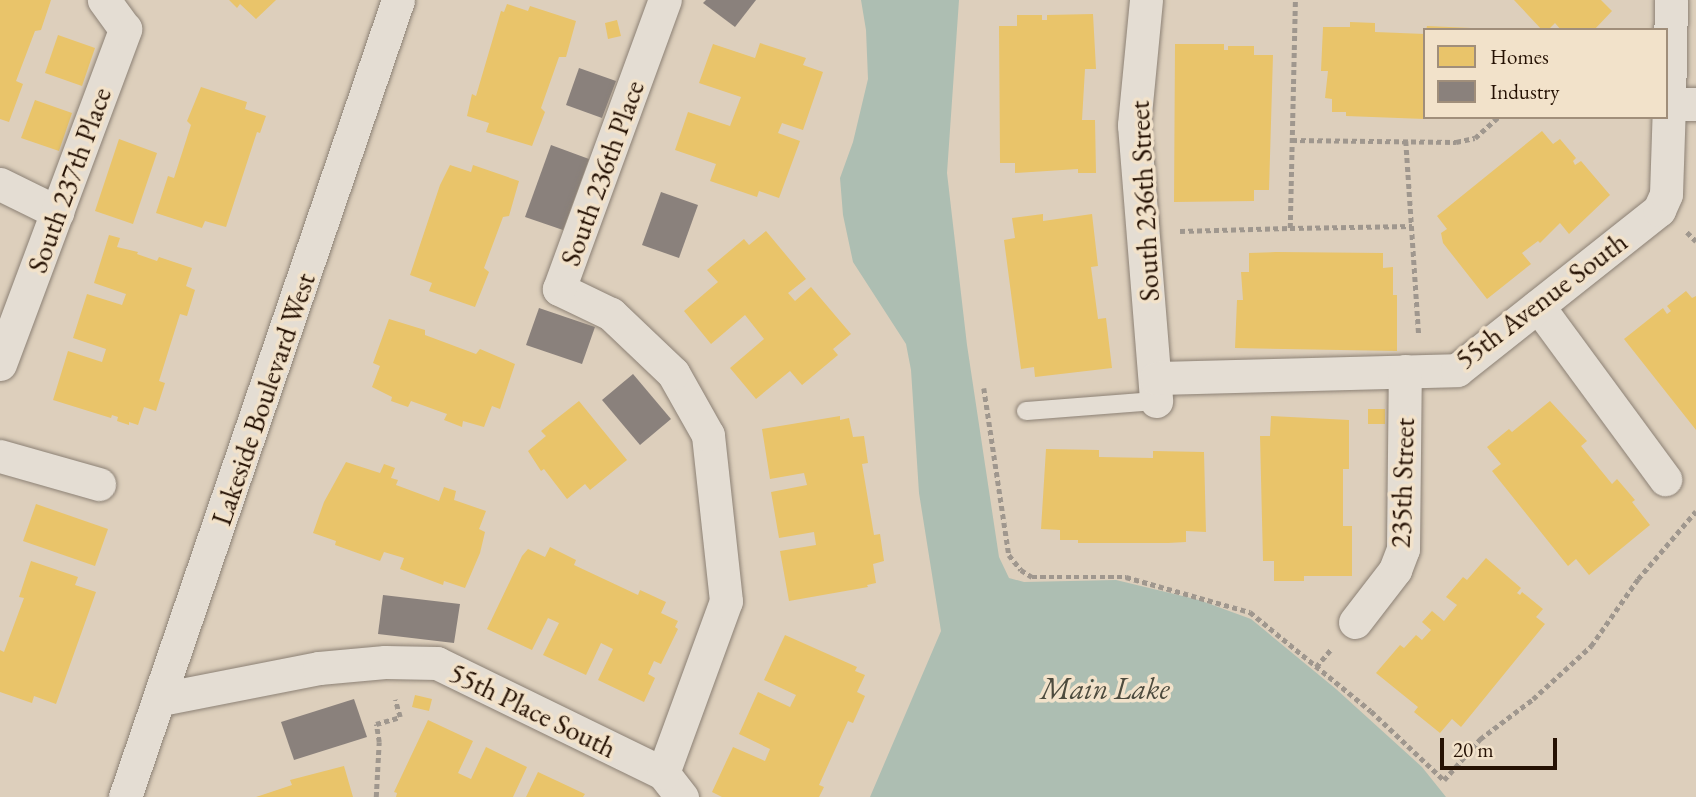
<!DOCTYPE html>
<style>
body{margin:0}
#map{position:relative;width:1696px;height:797px;overflow:hidden;background:#ddcfbc;font-family:"EB Garamond",serif}
div>[style]{position:absolute}
[style*='--x']{left:calc(var(--x)*1px);top:calc(var(--y)*1px);width:calc(var(--w)*1px);rotate:calc(var(--a)*1deg)}
.water>*{inset:0;background:#adbeb2}
.homes>*{inset:0;background:#e9c46a}
.industry>*{inset:0;background:#8a817c}
.path>*{height:4.5px;margin-top:-2.25px;transform-origin:0;background:repeating-linear-gradient(90deg,#9f978e 0 5px,transparent 0 8.5px)}
.roads{filter:drop-shadow(0 0 2px #8c8175) drop-shadow(0 0 2px #8c8175)}
.lane>*{height:18px;margin:-9px;padding:0 9px;transform-origin:9px;border-radius:9px;background:#e4ddd3}
.street>*{height:33px;margin:-16.5px;padding:0 16.5px;transform-origin:16.5px;border-radius:16.5px;background:#e4ddd3}
span{translate:-50% -50%;white-space:nowrap;text-align:center;line-height:1.15;-webkit-text-stroke:7px #f2e2ca;paint-order:stroke}
.street-label{font-size:28px;color:#251103}
.water-label{font-size:30px;color:#4d4b3e;font-style:italic}
.legend{position:absolute;left:1423px;top:28px;width:245px;height:91px;box-sizing:border-box;background:#f2e2ca;border:2px solid #a08e7a;margin:0;padding:9px 12px;list-style:none;font-size:21px;color:#251103}
.legend li{display:flex;align-items:center;gap:14px;height:35px}
.legend b{width:35px;border:2px solid #a08e7a}
.scale{position:absolute;left:1440px;top:738px;width:117px;height:32px;box-sizing:border-box;border:4px solid #251103;border-top:0;padding-left:9px;font-size:21px;line-height:24px;white-space:nowrap;color:#251103;-webkit-text-stroke:5px #f2e2ca;paint-order:stroke}
</style>
<div id="map">
<div class="water">
<i style="clip-path:polygon(861px 0,959px 0,947px 173px,967px 345px,999px 557px,1009px 578px,1024px 582px,1116px 580px,1199px 600px,1251px 619px,1336px 689px,1422px 767px,1446px 797px,870px 797px,941px 631px,919px 493px,911px 370px,906px 344px,853px 262px,843px 215px,840px 178px,853px 142px,868px 79px,866px 30px)"></i>
</div>
<div class="homes">
<i style="clip-path:polygon(0 0,51px 0,41px 30px,35px 31px,16px 81px,23px 84px,9px 122px,0 119px)"></i>
<i style="clip-path:polygon(229px 0,276px 0,256px 19px,240px 4px,237px 8px)"></i>
<i style="clip-path:polygon(1514px 0,1601px 0,1612px 11px,1594px 30px,1561px 30px,1555px 23px,1548px 30px,1542px 30px)"></i>
<i style="clip-path:polygon(507px 4px,528px 11px,530px 6px,576px 21px,566px 57px,559px 57px,541px 108px,545px 112px,532px 146px,486px 132px,489px 123px,467px 116px,472px 94px,476px 96px,501px 11px,504px 12px)"></i>
<i style="clip-path:polygon(1093px 14px,1096px 69px,1085px 69px,1082px 120px,1095px 120px,1096px 173px,1078px 173px,1078px 169px,1015px 173px,1015px 163px,1000px 163px,999px 26px,1017px 26px,1017px 15px,1042px 15px,1042px 20px,1047px 20px,1047px 15px)"></i>
<i style="clip-path:polygon(617px 20px,621px 36px,608px 39px,605px 23px)"></i>
<i style="clip-path:polygon(1350px 22px,1375px 23px,1375px 32px,1425px 34px,1425px 119px,1346px 116px,1346px 112px,1332px 112px,1332px 99px,1325px 98px,1328px 71px,1321px 71px,1323px 27px,1350px 27px)"></i>
<i style="clip-path:polygon(1427px 26px,1471px 28px,1471px 30px,1426px 30px)"></i>
<i style="clip-path:polygon(58px 35px,95px 48px,82px 86px,45px 73px)"></i>
<i style="clip-path:polygon(760px 43px,806px 58px,803px 65px,823px 72px,803px 130px,782px 123px,778px 133px,800px 141px,779px 198px,759px 191px,757px 197px,710px 181px,716px 164px,675px 150px,688px 112px,730px 126px,741px 97px,699px 83px,713px 44px,755px 58px)"></i>
<i style="clip-path:polygon(1175px 44px,1224px 44px,1224px 50px,1228px 50px,1228px 46px,1254px 46px,1254px 55px,1273px 55px,1269px 190px,1254px 190px,1254px 201px,1174px 202px)"></i>
<i style="clip-path:polygon(201px 87px,247px 102px,245px 109px,266px 116px,260px 133px,257px 132px,226px 227px,205px 221px,202px 228px,156px 213px,168px 176px,174px 178px,191px 125px,187px 121px)"></i>
<i style="clip-path:polygon(35px 100px,72px 113px,59px 151px,21px 138px)"></i>
<i style="clip-path:polygon(1542px 131px,1553px 144px,1560px 139px,1576px 158px,1573px 161px,1575px 165px,1581px 161px,1610px 195px,1569px 234px,1560px 223px,1540px 243px,1538px 241px,1522px 253px,1531px 264px,1487px 299px,1443px 243px,1441px 233px,1447px 229px,1437px 216px)"></i>
<i style="clip-path:polygon(119px 139px,157px 153px,133px 224px,95px 211px)"></i>
<i style="clip-path:polygon(450px 165px,471px 172px,473px 165px,519px 181px,509px 216px,503px 217px,484px 268px,489px 272px,475px 307px,429px 291px,432px 283px,410px 275px,440px 185px)"></i>
<i style="clip-path:polygon(1043px 214px,1043px 221px,1092px 214px,1098px 266px,1091px 267px,1098px 319px,1106px 318px,1112px 368px,1035px 377px,1034px 367px,1021px 369px,1004px 240px,1015px 238px,1012px 218px)"></i>
<i style="clip-path:polygon(766px 231px,806px 279px,788px 293px,795px 301px,811px 287px,851px 334px,833px 349px,838px 355px,802px 385px,790px 371px,756px 399px,730px 368px,764px 339px,745px 315px,711px 344px,684px 311px,718px 282px,707px 270px,744px 239px,749px 245px)"></i>
<i style="clip-path:polygon(109px 235px,120px 238px,117px 247px,138px 252px,137px 254px,157px 261px,159px 257px,192px 268px,186px 286px,195px 290px,187px 316px,180px 314px,159px 381px,165px 383px,156px 411px,144px 407px,138px 425px,129px 422px,129px 425px,117px 421px,118px 417px,112px 415px,111px 418px,53px 400px,68px 351px,102px 362px,106px 349px,73px 338px,87px 294px,122px 305px,126px 294px,94px 283px)"></i>
<i style="clip-path:polygon(1276px 252px,1383px 253px,1383px 268px,1393px 267px,1393px 295px,1397px 295px,1397px 351px,1235px 348px,1237px 300px,1243px 300px,1241px 272px,1249px 272px,1249px 253px)"></i>
<i style="clip-path:polygon(1686px 291px,1692px 298px,1696px 296px,1696px 430px,1624px 339px,1663px 308px,1667px 314px,1671px 311px,1667px 306px)"></i>
<i style="clip-path:polygon(389px 319px,425px 330px,425px 335px,476px 354px,480px 349px,515px 364px,500px 409px,492px 406px,484px 427px,463px 421px,462px 427px,444px 420px,447px 414px,411px 401px,408px 407px,391px 401px,392px 397px,372px 387px,380px 366px,373px 363px)"></i>
<i style="clip-path:polygon(579px 401px,627px 460px,590px 490px,585px 484px,567px 499px,544px 469px,541px 471px,528px 451px,546px 436px,541px 431px)"></i>
<i style="clip-path:polygon(1550px 401px,1587px 441px,1581px 446px,1612px 484px,1617px 479px,1635px 500px,1632px 502px,1650px 525px,1589px 575px,1576px 559px,1568px 566px,1492px 471px,1501px 464px,1487px 447px,1509px 429px,1512px 432px)"></i>
<i style="clip-path:polygon(1368px 409px,1385px 409px,1385px 424px,1368px 424px)"></i>
<i style="clip-path:polygon(840px 416px,840px 420px,849px 418px,853px 437px,864px 436px,868px 463px,862px 464px,874px 535px,880px 534px,884px 561px,873px 564px,876px 583px,867px 585px,868px 587px,789px 601px,780px 551px,816px 545px,814px 532px,779px 538px,771px 492px,807px 485px,804px 473px,770px 479px,762px 429px)"></i>
<i style="clip-path:polygon(1271px 416px,1349px 420px,1349px 469px,1343px 469px,1343px 526px,1352px 526px,1352px 576px,1304px 576px,1304px 581px,1274px 581px,1274px 561px,1263px 561px,1260px 436px,1270px 436px)"></i>
<i style="clip-path:polygon(1046px 449px,1099px 450px,1099px 457px,1153px 458px,1153px 451px,1204px 452px,1206px 532px,1186px 531px,1186px 542px,1168px 543px,1078px 543px,1078px 540px,1060px 540px,1060px 530px,1041px 529px)"></i>
<i style="clip-path:polygon(346px 462px,380px 473px,384px 464px,395px 468px,391px 478px,398px 480px,396px 485px,439px 501px,444px 487px,456px 491px,454px 500px,486px 511px,479px 529px,485px 532px,480px 553px,465px 588px,444px 581px,443px 585px,400px 569px,404px 558px,384px 552px,380px 561px,335px 545px,336px 541px,313px 533px,324px 502px)"></i>
<i style="clip-path:polygon(36px 504px,108px 529px,95px 566px,23px 541px)"></i>
<i style="clip-path:polygon(550px 547px,576px 560px,574px 565px,638px 595px,640px 590px,666px 602px,661px 613px,678px 621px,675px 627px,678px 629px,661px 664px,654px 661px,648px 674px,655px 678px,644px 702px,598px 680px,613px 649px,601px 643px,586px 675px,543px 655px,559px 623px,548px 618px,532px 650px,487px 629px,522px 556px,528px 549px,545px 557px)"></i>
<i style="clip-path:polygon(1486px 558px,1521px 588px,1517px 593px,1520px 595px,1522px 592px,1543px 609px,1536px 617px,1545px 624px,1461px 727px,1452px 719px,1440px 733px,1414px 712px,1418px 707px,1376px 673px,1400px 645px,1404px 648px,1416px 635px,1422px 640px,1431px 630px,1422px 622px,1432px 611px,1444px 621px,1457px 605px,1446px 597px,1463px 577px,1467px 580px)"></i>
<i style="clip-path:polygon(31px 561px,78px 577px,75px 585px,96px 592px,56px 704px,34px 696px,32px 703px,0 692px,0 650px,4px 652px,24px 598px,19px 597px)"></i>
<i style="clip-path:polygon(785px 635px,857px 667px,855px 671px,865px 675px,857px 692px,865px 696px,853px 723px,848px 721px,819px 785px,824px 787px,819px 797px,722px 797px,712px 792px,733px 747px,765px 761px,770px 749px,739px 734px,758px 692px,790px 707px,796px 695px,764px 680px)"></i>
<i style="clip-path:polygon(415px 695px,432px 699px,429px 711px,412px 707px)"></i>
<i style="clip-path:polygon(428px 720px,473px 741px,458px 773px,471px 779px,486px 747px,527px 767px,513px 797px,396px 797px,397px 793px,394px 792px)"></i>
<i style="clip-path:polygon(344px 766px,353px 797px,256px 797px,292px 785px,290px 780px)"></i>
<i style="clip-path:polygon(538px 772px,585px 794px,583px 797px,526px 797px)"></i>
</div>
<div class="industry">
<i style="clip-path:polygon(706px 0,756px 0,735px 27px,703px 3px)"></i>
<i style="clip-path:polygon(579px 68px,616px 81px,602px 118px,566px 105px)"></i>
<i style="clip-path:polygon(551px 145px,589px 159px,563px 230px,525px 217px)"></i>
<i style="clip-path:polygon(661px 192px,698px 205px,679px 258px,642px 245px)"></i>
<i style="clip-path:polygon(539px 308px,595px 327px,582px 364px,526px 345px)"></i>
<i style="clip-path:polygon(633px 374px,671px 419px,640px 445px,602px 400px)"></i>
<i style="clip-path:polygon(383px 595px,460px 604px,454px 643px,378px 634px)"></i>
<i style="clip-path:polygon(354px 699px,367px 737px,294px 760px,281px 722px)"></i>
</div>
<div class="path">
<i style="--x:1292;--y:140;--w:164;--a:0.7"></i>
<i style="--x:1456;--y:142;--w:19;--a:-12"></i>
<i style="--x:1475;--y:138;--w:31;--a:-42"></i>
<i style="--x:1406;--y:141;--w:195;--a:86.2"></i>
<i style="--x:1290;--y:228;--w:122;--a:-0.9"></i>
<i style="--x:1180;--y:231;--w:110;--a:-1.6"></i>
<i style="--x:1290;--y:228;--w:228;--a:-88.7"></i>
<i style="--x:1687;--y:232;--w:13;--a:45"></i>
<i style="--x:984;--y:388;--w:169;--a:81.5"></i>
<i style="--x:1009;--y:555;--w:19;--a:51"></i>
<i style="--x:1021;--y:570;--w:13;--a:32"></i>
<i style="--x:1032;--y:577;--w:94;--a:0"></i>
<i style="--x:1126;--y:577;--w:129;--a:15.8"></i>
<i style="--x:1250;--y:612;--w:156;--a:39.3"></i>
<i style="--x:1371;--y:711;--w:100;--a:43.4"></i>
<i style="--x:1444;--y:780;--w:55;--a:-48.7"></i>
<i style="--x:1480;--y:739;--w:66;--a:-37"></i>
<i style="--x:1533;--y:699;--w:79;--a:-42.4"></i>
<i style="--x:1591;--y:646;--w:82;--a:-55"></i>
<i style="--x:1638;--y:579;--w:89;--a:-49.5"></i>
<i style="--x:1316;--y:667;--w:23;--a:-50"></i>
<i style="--x:376;--y:797;--w:55;--a:-86.9"></i>
<i style="--x:379;--y:742;--w:18;--a:-99"></i>
<i style="--x:376;--y:724;--w:25;--a:-16"></i>
<i style="--x:400;--y:717;--w:18;--a:-106"></i>
</div>
<div class="roads">
<div class="lane">
<i style="--x:1026;--y:411;--w:130;--a:-4.4"></i>
</div>
<div class="street">
<i style="--x:1146;--y:0;--w:126;--a:95.5"></i>
<i style="--x:1134;--y:125;--w:277;--a:85.4"></i>
<i style="--x:1669;--y:104;--w:104;--a:-88.9"></i>
<i style="--x:0;--y:184;--w:64;--a:26.2"></i>
<i style="--x:1538;--y:306;--w:215;--a:53.7"></i>
<i style="--x:0;--y:364;--w:358;--a:-69.5"></i>
<i style="--x:125;--y:29;--w:36;--a:-126"></i>
<i style="--x:1156;--y:378;--w:301;--a:-1.5"></i>
<i style="--x:1457;--y:370;--w:258;--a:-38.4"></i>
<i style="--x:1659;--y:210;--w:17;--a:-66"></i>
<i style="--x:1666;--y:194;--w:90;--a:-88.1"></i>
<i style="--x:1669;--y:104;--w:27;--a:0"></i>
<i style="--x:0;--y:456;--w:103;--a:15.8"></i>
<i style="--x:1355;--y:622;--w:66;--a:-52.4"></i>
<i style="--x:1395;--y:570;--w:22;--a:-69"></i>
<i style="--x:1403;--y:549;--w:178;--a:-89.4"></i>
<i style="--x:161;--y:699;--w:161;--a:-11.1"></i>
<i style="--x:319;--y:668;--w:66;--a:-5.2"></i>
<i style="--x:385;--y:662;--w:52;--a:1.1"></i>
<i style="--x:437;--y:663;--w:251;--a:26"></i>
<i style="--x:663;--y:773;--w:31;--a:52"></i>
<i style="--x:663;--y:773;--w:183;--a:-69.9"></i>
<i style="--x:726;--y:601;--w:167;--a:-96.2"></i>
<i style="--x:708;--y:435;--w:71;--a:-119.4"></i>
<i style="--x:673;--y:373;--w:86;--a:-136.4"></i>
<i style="--x:611;--y:314;--w:58;--a:-154.3"></i>
<i style="--x:559;--y:289;--w:308;--a:-69.9"></i>
<i style="--x:125;--y:797;--w:842;--a:-71.09"></i>
</div>
</div>
<div class="street-label">
<span style="left:602px;top:173px;rotate:-70deg">South 236th Place</span>
<span style="left:69px;top:180px;rotate:-70deg">South 237th Place</span>
<span style="left:1144px;top:201px;rotate:-93deg">South 236th Street</span>
<span style="left:1541px;top:300px;rotate:-37deg">55th Avenue South</span>
<span style="left:263px;top:399px;rotate:-71deg">Lakeside Boulevard West</span>
<span style="left:1402px;top:483px;rotate:-88deg">235th Street</span>
<span style="left:533px;top:710px;rotate:26deg">55th Place South</span>
</div>
<div class="water-label">
<span style="left:1105px;top:689px">Main Lake</span>
</div>
<ul class="legend">
<li><b style="height:19px;background:#e9c46a"></b>Homes</li>
<li><b style="height:19px;background:#8a817c"></b>Industry</li>
</ul>
<div class="scale">20 m</div>
</div>
